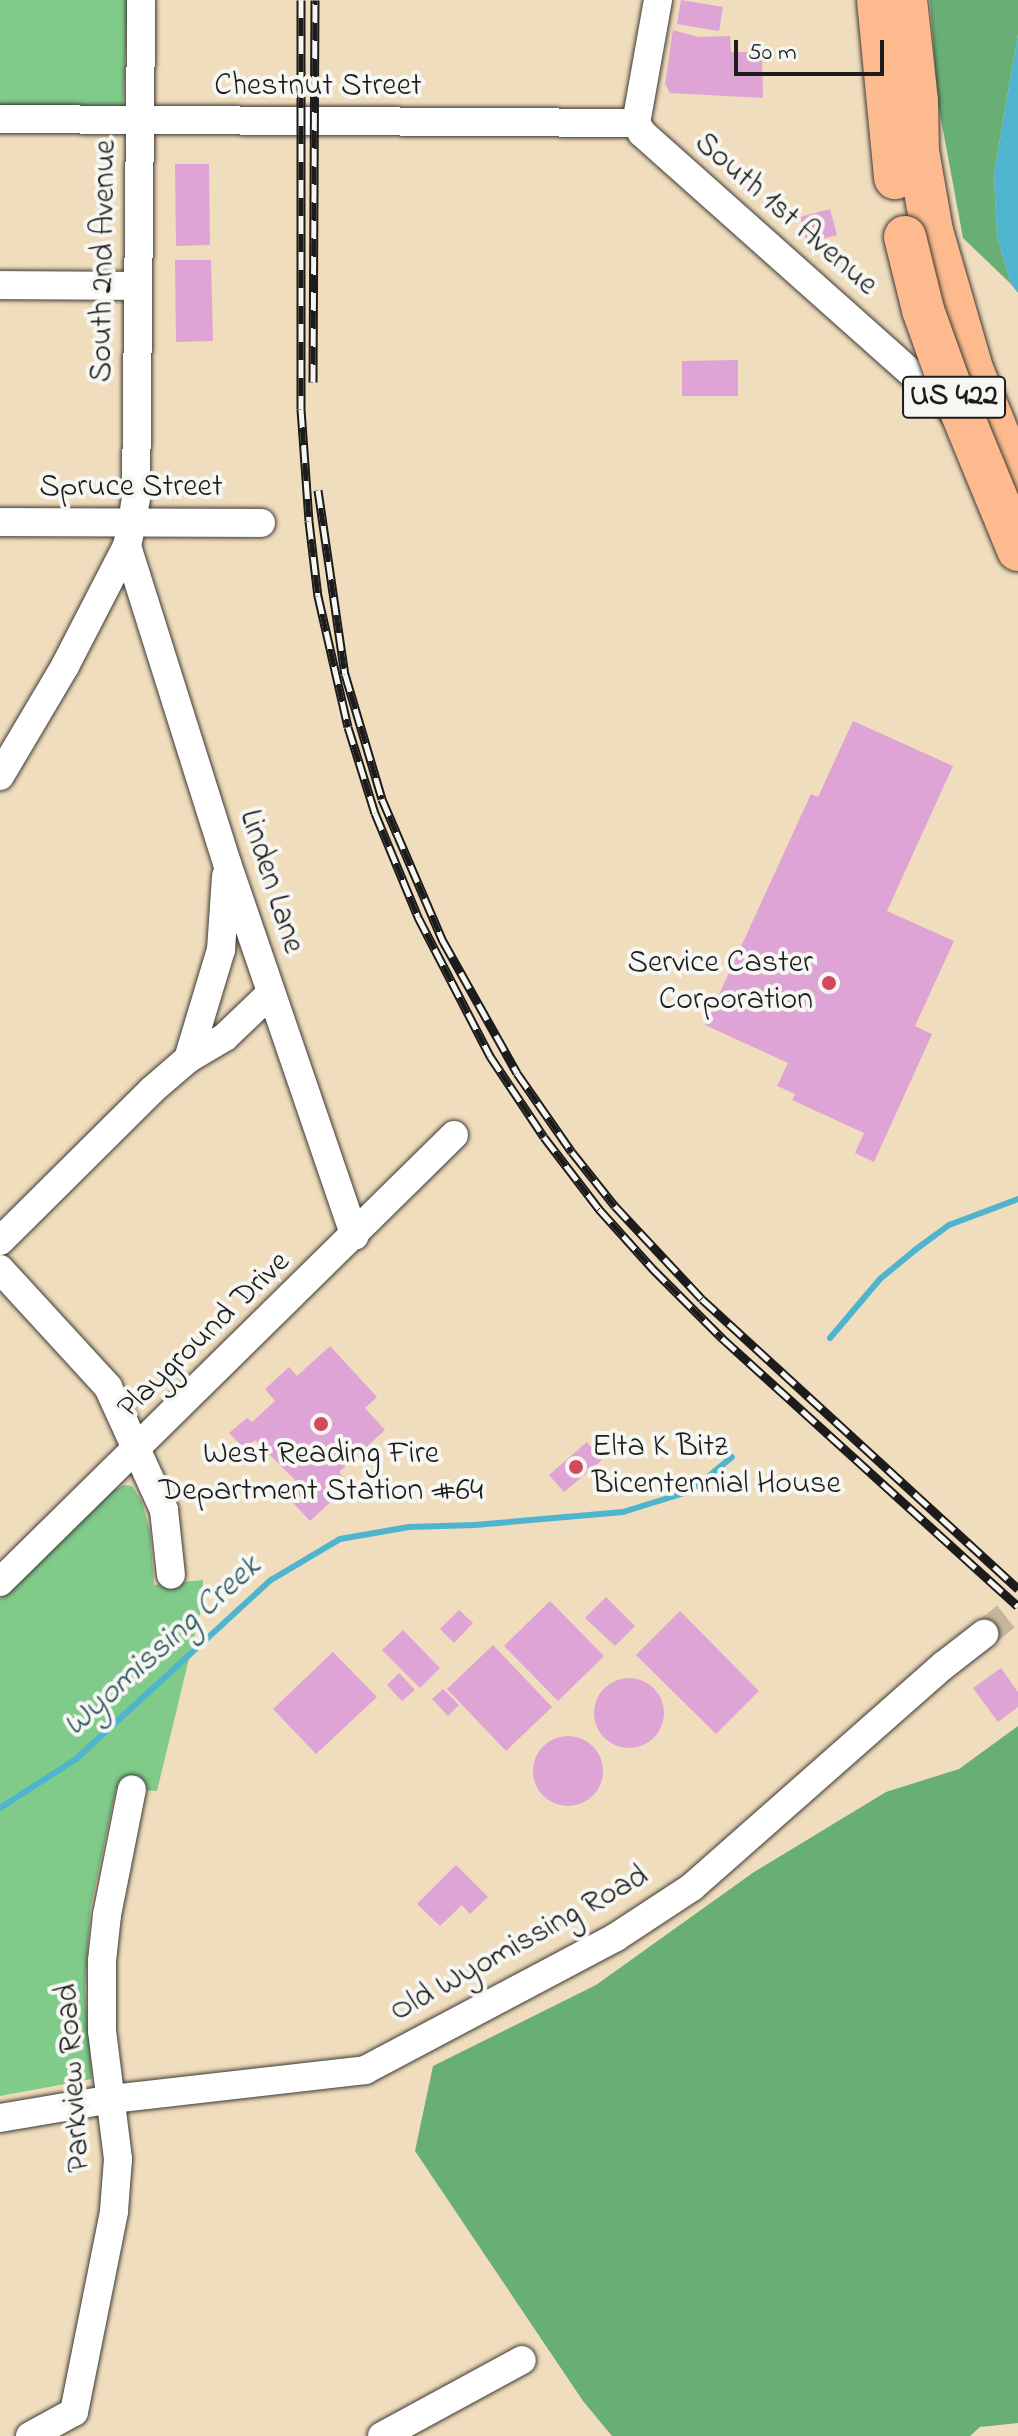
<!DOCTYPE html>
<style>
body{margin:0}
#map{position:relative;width:1018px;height:2436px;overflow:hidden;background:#f0ddbd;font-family:"Indie Flower",sans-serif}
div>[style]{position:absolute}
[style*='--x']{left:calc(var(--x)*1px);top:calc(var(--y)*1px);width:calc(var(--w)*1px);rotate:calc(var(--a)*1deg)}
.green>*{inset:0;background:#80cb89}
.forest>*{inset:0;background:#68af75}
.water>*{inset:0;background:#4fb4ce}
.stream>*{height:6px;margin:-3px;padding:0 3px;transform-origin:3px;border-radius:3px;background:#4fb4ce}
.building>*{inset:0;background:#dea4d5}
.round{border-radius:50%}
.minor-tunnel>*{height:28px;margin-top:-14px;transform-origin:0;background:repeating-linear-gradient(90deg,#c6b69d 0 28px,transparent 0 42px)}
.roads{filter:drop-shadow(0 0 2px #3c3934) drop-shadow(0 0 2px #3c3934)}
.minor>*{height:28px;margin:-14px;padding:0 14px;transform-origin:14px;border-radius:14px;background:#fff}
.highway>*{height:42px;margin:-21px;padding:0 21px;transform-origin:21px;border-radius:21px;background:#fcba8e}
.rail>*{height:9px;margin-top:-4.5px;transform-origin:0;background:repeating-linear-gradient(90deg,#f6f6f2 0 18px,#1c1c1c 0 36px);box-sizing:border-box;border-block:2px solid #1c1c1c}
.bridges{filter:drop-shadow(0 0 2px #3c3934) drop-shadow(0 0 2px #3c3934)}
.highway-bridge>*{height:42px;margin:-21px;padding:0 21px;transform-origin:21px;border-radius:21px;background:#fcba8e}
.dots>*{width:22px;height:22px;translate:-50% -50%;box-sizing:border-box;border:4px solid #f6f6f2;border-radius:50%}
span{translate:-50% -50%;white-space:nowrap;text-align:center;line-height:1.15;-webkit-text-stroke:8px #f6f6f2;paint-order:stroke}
.shield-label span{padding:2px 6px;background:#f6f6f2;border:2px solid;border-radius:6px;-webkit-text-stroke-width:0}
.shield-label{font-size:30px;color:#1c1c1c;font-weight:700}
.street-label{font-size:32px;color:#1c1c1c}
.poi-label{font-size:32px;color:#1c1c1c}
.right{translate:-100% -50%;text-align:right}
.left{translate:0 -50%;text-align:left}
.water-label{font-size:34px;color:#305963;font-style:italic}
.scale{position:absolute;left:734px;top:40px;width:150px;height:36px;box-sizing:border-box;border:4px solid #1c1c1c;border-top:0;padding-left:10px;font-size:24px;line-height:28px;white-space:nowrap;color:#1c1c1c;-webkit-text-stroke:6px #f6f6f2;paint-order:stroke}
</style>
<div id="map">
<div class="green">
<i style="clip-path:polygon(0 0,128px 0,123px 106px,0 107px)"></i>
<i style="clip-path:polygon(124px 1485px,132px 1486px,142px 1502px,150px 1532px,154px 1585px,203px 1580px,202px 1605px,157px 1791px,116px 1788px,90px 1911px,85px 1990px,92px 2079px,0 2096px,0 1599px,114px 1490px)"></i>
</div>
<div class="forest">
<i style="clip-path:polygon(930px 0,1018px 0,1018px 34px,994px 174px,997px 236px,1011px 284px,963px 238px,938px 103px)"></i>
<i style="clip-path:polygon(1018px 1726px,1018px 2423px,980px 2427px,970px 2436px,612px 2436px,583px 2401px,415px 2151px,433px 2066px,596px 1985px,754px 1872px,886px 1792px,959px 1769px)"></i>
</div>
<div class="water">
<i style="clip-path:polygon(1018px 34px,1018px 293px,1011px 284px,997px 236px,994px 174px)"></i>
</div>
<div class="stream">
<i style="--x:830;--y:1338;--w:77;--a:-49.7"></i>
<i style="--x:880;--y:1279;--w:45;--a:-39.6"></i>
<i style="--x:915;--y:1250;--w:42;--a:-36.3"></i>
<i style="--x:949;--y:1225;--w:74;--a:-20.6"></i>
<i style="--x:0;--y:1808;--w:90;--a:-32.8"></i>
<i style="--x:76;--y:1759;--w:265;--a:-42.6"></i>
<i style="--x:271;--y:1580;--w:80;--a:-30.7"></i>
<i style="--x:340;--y:1539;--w:70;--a:-9.9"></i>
<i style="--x:409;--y:1527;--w:66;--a:-1.7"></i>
<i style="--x:475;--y:1525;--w:149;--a:-5"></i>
<i style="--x:623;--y:1512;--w:71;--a:-17.2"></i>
<i style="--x:691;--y:1491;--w:53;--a:-39.7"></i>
</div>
<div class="building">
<i style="clip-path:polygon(681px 0,723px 7px,719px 31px,677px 24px)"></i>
<i style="clip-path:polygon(673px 30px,698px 37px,730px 36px,731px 52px,762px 52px,763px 98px,670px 93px,665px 84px)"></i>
<i style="clip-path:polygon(175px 164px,209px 164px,210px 245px,176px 246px)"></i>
<i style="clip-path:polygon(830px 209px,837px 235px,807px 243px,800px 217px)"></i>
<i style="clip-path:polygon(175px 260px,211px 260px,213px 341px,176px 342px)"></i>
<i style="clip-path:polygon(738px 360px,738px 396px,682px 396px,682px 361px)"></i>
<i style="clip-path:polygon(853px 721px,953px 766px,887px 911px,954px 941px,915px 1026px,932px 1034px,874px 1162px,855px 1153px,864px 1133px,792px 1100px,795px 1094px,777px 1086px,788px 1063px,705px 1025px,811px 794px,818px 797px)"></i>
<i style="clip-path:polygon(330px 1346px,377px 1397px,365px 1408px,385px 1430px,339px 1472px,350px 1484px,310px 1521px,282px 1491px,295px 1480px,255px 1440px,245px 1449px,229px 1433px,247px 1418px,252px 1422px,275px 1401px,265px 1389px,289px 1367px,297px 1376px)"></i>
<i style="clip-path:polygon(587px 1442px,602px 1460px,564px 1492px,549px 1475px)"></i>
<i style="clip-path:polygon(606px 1597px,635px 1626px,615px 1646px,585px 1618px)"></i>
<i style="clip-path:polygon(550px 1601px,604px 1656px,558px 1701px,504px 1646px)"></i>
<i style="clip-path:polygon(459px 1610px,473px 1623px,454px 1643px,440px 1629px)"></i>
<i style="clip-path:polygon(680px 1611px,759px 1691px,716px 1734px,636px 1655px)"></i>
<i style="clip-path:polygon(403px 1630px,440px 1668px,420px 1688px,382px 1650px)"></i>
<i style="clip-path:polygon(493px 1645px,552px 1707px,506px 1751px,447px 1689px)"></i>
<i style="clip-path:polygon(333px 1652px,377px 1697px,316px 1754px,273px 1709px)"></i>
<i style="clip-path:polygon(1001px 1668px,1018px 1692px,1018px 1707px,998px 1722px,973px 1688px)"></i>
<i style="clip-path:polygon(399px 1673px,415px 1690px,402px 1701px,387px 1685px)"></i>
<i class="round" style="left:594px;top:1678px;width:70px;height:70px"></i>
<i style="clip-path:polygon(443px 1689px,459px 1705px,448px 1716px,432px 1699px)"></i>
<i class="round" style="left:533px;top:1736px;width:70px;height:70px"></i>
<i style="clip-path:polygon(456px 1865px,488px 1897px,470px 1914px,462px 1905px,440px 1926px,417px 1904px)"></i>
</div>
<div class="minor-tunnel">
<i style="--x:984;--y:1634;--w:43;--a:-38.5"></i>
</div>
<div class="roads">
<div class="minor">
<i style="--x:658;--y:0;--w:125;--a:100.1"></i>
<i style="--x:636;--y:123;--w:12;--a:59"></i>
<i style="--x:642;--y:133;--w:418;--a:41.7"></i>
<i style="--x:0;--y:119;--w:636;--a:0.36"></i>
<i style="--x:0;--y:285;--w:138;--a:0.4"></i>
<i style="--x:0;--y:522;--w:261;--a:0.2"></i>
<i style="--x:127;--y:546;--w:332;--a:72.5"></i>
<i style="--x:227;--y:863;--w:394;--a:71.1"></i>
<i style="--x:0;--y:776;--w:128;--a:-59.4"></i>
<i style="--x:65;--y:666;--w:135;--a:-62.7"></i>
<i style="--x:127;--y:546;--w:24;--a:-78"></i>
<i style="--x:132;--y:523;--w:25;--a:-81"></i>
<i style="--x:136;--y:498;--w:498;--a:-89.4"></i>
<i style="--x:188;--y:1059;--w:114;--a:-73.2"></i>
<i style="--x:221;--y:950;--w:74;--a:-86.1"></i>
<i style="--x:0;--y:1241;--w:214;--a:-44.8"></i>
<i style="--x:152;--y:1090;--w:48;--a:-40.7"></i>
<i style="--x:188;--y:1059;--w:43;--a:-30.7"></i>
<i style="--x:225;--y:1037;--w:62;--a:-43.7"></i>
<i style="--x:0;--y:1269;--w:160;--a:47.5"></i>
<i style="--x:108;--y:1387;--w:135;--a:65.5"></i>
<i style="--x:164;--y:1510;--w:65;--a:83.9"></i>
<i style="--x:0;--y:1582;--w:637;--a:-44.55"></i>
<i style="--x:0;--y:2118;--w:114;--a:-9.6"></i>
<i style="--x:112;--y:2099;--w:255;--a:-6.5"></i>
<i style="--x:365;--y:2070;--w:284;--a:-27.9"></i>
<i style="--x:616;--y:1937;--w:91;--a:-33.3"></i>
<i style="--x:692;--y:1887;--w:336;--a:-41.4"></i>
<i style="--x:944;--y:1665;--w:51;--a:-37.8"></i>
<i style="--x:30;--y:2436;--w:50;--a:-28.6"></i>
<i style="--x:74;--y:2412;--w:205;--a:-78.7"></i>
<i style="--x:114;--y:2211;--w:52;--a:-85.6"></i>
<i style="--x:118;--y:2159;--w:130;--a:-97.1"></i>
<i style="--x:102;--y:2030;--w:69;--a:-90"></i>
<i style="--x:102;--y:1961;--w:46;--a:-83.8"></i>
<i style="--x:107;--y:1915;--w:128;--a:-78.8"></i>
<i style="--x:382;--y:2436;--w:159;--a:-28.5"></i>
</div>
<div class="highway">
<i style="--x:878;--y:0;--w:179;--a:84.5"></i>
<i style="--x:906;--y:0;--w:102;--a:83.8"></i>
<i style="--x:917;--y:101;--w:50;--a:88.9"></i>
<i style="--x:918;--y:151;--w:81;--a:80.1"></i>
<i style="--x:932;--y:231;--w:144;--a:73.8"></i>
<i style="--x:972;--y:369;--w:123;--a:68"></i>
</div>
</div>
<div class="rail">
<i style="--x:301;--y:0;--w:409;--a:90"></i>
<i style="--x:301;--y:409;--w:112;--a:85.9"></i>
<i style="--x:309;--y:521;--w:76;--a:83.2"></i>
<i style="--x:318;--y:596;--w:134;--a:77.1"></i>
<i style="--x:348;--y:727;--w:90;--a:72.6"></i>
<i style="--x:375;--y:813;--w:113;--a:67.5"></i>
<i style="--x:418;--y:917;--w:157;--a:62.6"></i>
<i style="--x:490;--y:1056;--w:97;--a:56.3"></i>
<i style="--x:544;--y:1137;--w:91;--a:52.6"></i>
<i style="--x:599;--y:1209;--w:81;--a:48"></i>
<i style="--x:653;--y:1269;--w:98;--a:45"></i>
<i style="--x:722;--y:1338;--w:399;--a:42.2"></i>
<i style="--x:313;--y:382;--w:382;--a:-89.7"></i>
<i style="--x:318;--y:490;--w:186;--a:81.7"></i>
<i style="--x:345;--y:674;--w:130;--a:73.5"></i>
<i style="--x:382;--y:799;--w:155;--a:66.8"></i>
<i style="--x:443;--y:941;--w:151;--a:60.7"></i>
<i style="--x:517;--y:1073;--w:96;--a:55.2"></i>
<i style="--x:572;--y:1152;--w:69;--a:51.5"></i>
<i style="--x:615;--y:1206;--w:127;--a:46.9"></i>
<i style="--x:702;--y:1299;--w:429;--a:42.5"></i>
</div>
<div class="bridges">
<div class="highway-bridge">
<i style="--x:905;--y:237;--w:75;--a:76.1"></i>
<i style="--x:923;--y:310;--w:74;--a:70.3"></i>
<i style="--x:948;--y:380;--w:184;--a:67.6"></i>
</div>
</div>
<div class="dots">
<i style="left:829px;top:983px;background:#d1495b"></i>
<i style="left:321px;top:1424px;background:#d1495b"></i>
<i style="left:576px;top:1467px;background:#d1495b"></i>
</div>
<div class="shield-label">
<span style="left:954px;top:397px">US 422</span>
</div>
<div class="street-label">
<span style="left:318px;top:87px">Chestnut Street</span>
<span style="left:785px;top:215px;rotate:41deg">South 1st Avenue</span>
<span style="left:105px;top:261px;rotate:-89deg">South 2nd Avenue</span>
<span style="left:131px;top:488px">Spruce Street</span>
<span style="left:270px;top:882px;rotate:72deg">Linden Lane</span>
<span style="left:205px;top:1336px;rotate:-44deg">Playground Drive</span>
<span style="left:520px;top:1945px;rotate:-29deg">Old Wyomissing Road</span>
<span style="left:75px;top:2078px;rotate:-94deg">Parkview Road</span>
</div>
<div class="poi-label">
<span class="right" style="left:813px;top:983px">Service Caster<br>Corporation</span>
<span class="left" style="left:592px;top:1467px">Elta K Bitz<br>Bicentennial House</span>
<span style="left:321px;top:1474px">West Reading Fire<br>Department Station #64</span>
</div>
<div class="water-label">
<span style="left:163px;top:1647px;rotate:-42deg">Wyomissing Creek</span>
</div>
<div class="scale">50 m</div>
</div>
